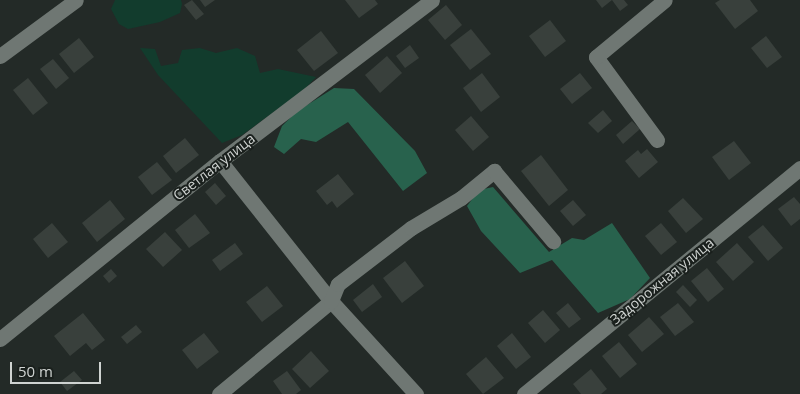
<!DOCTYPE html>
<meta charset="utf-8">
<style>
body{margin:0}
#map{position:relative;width:800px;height:394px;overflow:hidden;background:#232a27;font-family:"Open Sans",sans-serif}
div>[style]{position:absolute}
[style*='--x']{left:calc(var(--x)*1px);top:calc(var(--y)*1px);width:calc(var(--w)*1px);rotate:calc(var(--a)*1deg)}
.green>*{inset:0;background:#123c2d}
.forest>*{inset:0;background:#28624d}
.building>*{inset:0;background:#39403c}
.minor>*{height:15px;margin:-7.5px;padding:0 7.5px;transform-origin:7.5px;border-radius:7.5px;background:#6f7773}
span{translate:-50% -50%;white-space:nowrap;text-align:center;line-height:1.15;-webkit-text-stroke:4px #1a201d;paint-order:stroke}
.street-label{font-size:14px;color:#cfd3d1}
.scale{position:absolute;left:10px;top:362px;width:91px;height:22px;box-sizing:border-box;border:2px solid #cfd3d1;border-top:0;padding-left:6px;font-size:15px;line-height:18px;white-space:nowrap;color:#cfd3d1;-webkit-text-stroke:4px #1a201d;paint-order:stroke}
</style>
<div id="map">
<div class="green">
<i style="clip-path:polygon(115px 0,181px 0,182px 4px,180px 13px,160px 22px,128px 29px,119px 24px,111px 9px)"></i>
<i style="clip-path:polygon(140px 48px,155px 49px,161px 66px,178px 63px,182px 50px,200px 48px,216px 53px,237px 48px,255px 56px,260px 73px,278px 69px,316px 77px,303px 91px,242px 135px,222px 143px,158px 75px)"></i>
</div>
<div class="forest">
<i style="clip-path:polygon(334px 88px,354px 89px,415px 151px,427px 173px,403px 191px,348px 122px,316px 142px,301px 139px,284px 154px,274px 147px,282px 126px,296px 112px)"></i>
<i style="clip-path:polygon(493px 187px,549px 252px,572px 238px,584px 240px,612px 223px,650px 278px,630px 299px,598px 313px,552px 260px,520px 273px,481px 231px,467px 206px,479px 190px)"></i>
</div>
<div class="building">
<i style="clip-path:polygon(192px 0,204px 14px,196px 20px,184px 5px)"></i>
<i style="clip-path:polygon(200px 0,215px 0,205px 7px)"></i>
<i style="clip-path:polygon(345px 0,375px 0,378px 4px,359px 18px)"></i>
<i style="clip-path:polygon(596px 0,624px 0,628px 5px,620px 11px,612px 0,602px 8px)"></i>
<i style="clip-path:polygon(720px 0,750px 0,758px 11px,735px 29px,715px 3px)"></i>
<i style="clip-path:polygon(446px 5px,462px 25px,445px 40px,428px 20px)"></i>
<i style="clip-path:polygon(550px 20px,566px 41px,545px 57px,529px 36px)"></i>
<i style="clip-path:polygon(471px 29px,491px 54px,470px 70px,450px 45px)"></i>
<i style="clip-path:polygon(321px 31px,338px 53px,314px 71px,297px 50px)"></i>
<i style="clip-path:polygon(766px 36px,782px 57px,767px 68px,751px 48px)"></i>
<i style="clip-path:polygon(79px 38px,94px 57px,74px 73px,59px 54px)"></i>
<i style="clip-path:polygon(410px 45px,419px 58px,405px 68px,396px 56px)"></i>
<i style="clip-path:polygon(387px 56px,402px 73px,380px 93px,365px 75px)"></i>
<i style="clip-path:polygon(53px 59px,69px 78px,56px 89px,40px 69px)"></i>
<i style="clip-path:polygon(482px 73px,500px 97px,481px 112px,463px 88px)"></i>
<i style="clip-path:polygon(580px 73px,592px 88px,572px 104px,560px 89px)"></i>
<i style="clip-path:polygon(28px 78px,48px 103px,33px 115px,13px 90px)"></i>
<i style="clip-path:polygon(603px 110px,612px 121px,598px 133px,588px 123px)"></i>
<i style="clip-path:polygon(471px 116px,489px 137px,473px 151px,455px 130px)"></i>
<i style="clip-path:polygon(632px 121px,640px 129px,623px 144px,616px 135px)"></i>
<i style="clip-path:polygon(185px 138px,199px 155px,176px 173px,163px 156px)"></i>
<i style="clip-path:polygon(734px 141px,751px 163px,729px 180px,712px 157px)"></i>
<i style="clip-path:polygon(647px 149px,658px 162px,639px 178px,625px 161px,638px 150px,641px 154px)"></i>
<i style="clip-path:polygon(541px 155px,568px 190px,549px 206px,521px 171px)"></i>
<i style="clip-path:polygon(157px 162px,172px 180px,152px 195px,138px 177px)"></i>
<i style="clip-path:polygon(338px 174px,354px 194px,337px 208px,332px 201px,327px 205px,316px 191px)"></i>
<i style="clip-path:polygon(215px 183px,226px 196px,216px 205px,205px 192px)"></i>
<i style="clip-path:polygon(794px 197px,800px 204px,800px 219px,791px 226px,778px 209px)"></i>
<i style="clip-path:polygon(683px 198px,703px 219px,686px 233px,668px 211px)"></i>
<i style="clip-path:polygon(110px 200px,125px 219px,97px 242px,82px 223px)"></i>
<i style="clip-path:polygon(573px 200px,586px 215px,573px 226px,560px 211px)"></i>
<i style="clip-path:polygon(195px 214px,210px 233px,189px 248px,175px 230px)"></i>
<i style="clip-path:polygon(52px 223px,68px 242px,48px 258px,33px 239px)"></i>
<i style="clip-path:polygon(661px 223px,677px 242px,661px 255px,645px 236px)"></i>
<i style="clip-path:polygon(763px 225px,783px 248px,768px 261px,748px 237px)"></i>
<i style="clip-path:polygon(165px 232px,182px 250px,163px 267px,146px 249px)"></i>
<i style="clip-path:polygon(235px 243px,243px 254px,220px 271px,212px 260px)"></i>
<i style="clip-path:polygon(737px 243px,754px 262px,733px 281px,716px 262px)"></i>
<i style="clip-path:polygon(405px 261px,424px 286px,402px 303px,383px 278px)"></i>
<i style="clip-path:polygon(707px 268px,724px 289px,708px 302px,691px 281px)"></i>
<i style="clip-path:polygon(111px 269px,117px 276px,109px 283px,103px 276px)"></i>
<i style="clip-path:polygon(373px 284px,382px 297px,362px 312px,353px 300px)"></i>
<i style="clip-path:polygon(683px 285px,697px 300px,690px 307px,676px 292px)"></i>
<i style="clip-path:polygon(267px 286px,283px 306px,262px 322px,246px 302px)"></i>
<i style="clip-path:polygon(568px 303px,581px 319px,569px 328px,556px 313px)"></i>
<i style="clip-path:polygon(678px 303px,694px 322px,675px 336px,660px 317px)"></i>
<i style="clip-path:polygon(543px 310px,560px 330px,545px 343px,528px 323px)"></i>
<i style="clip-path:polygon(83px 313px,105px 340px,92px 350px,86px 343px,70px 356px,54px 336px)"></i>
<i style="clip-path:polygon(649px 317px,664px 334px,642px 352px,628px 335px)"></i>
<i style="clip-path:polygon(136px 325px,142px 332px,127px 344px,121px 337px)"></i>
<i style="clip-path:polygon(204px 333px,219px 352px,197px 369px,182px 350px)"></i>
<i style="clip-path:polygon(512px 333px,531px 357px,516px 369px,497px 346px)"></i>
<i style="clip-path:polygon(619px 342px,637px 364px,620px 378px,602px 356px)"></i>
<i style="clip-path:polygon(311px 351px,329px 371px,310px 388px,292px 369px)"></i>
<i style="clip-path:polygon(486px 357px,504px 378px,483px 394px,466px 374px)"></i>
<i style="clip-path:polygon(591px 369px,607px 389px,601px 394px,581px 394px,573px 384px)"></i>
<i style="clip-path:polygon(74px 371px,82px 380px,67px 391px,60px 382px)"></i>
<i style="clip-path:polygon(287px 371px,301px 390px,296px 394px,282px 394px,273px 381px)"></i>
</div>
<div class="minor">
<i style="--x:0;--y:56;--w:94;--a:-36.4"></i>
<i style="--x:657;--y:140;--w:103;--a:-126.3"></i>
<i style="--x:596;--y:57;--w:89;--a:-39.6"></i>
<i style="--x:220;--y:161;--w:179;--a:51.6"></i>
<i style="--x:331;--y:301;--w:126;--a:47.6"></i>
<i style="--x:0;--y:339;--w:283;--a:-39"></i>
<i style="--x:220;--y:161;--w:266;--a:-37.2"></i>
<i style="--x:219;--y:394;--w:146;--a:-39.7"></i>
<i style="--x:331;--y:301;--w:18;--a:-68"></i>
<i style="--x:338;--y:284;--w:92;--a:-37.5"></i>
<i style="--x:411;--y:228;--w:58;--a:-31"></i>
<i style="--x:461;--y:198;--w:43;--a:-39.3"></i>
<i style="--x:494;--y:171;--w:92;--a:49.9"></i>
<i style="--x:524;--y:394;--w:357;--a:-39.3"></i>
</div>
<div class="street-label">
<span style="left:214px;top:167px;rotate:-38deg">Светлая улица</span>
<span style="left:662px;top:281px;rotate:-39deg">Задорожная улица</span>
</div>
<div class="scale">50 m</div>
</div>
